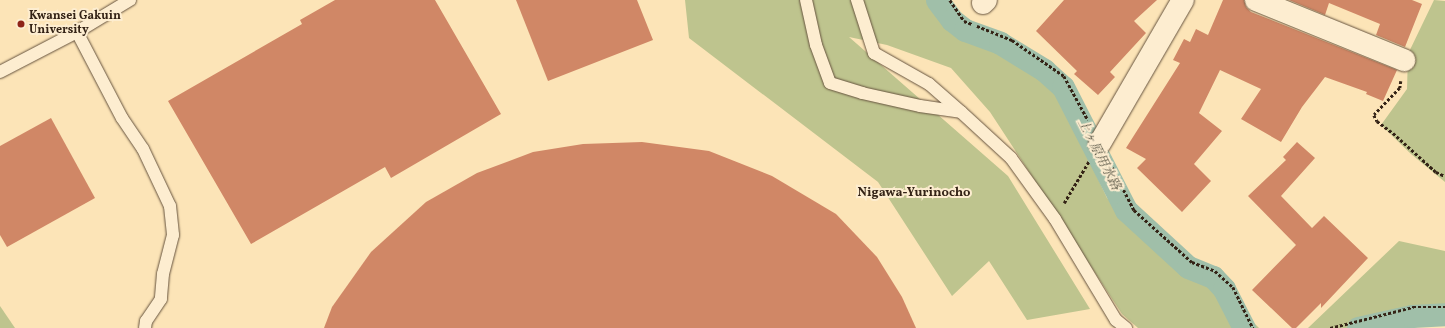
<!DOCTYPE html>
<meta charset="utf-8">
<style>
body{margin:0}
#map{position:relative;width:1445px;height:328px;overflow:hidden;background:#fce4b7;font-family:Vollkorn,"Noto Serif JP",serif}
div>[style]{position:absolute}
[style*='--x']{left:calc(var(--x)*1px);top:calc(var(--y)*1px);width:calc(var(--w)*1px);rotate:calc(var(--a)*1deg)}
.green>*{inset:0;background:#bec48e}
.canal>*{height:23px;margin:-11.5px;padding:0 11.5px;transform-origin:11.5px;border-radius:11.5px;background:#a0bfa9}
.building>*{inset:0;background:#d08766}
.path>*{height:2.5px;margin-top:-1.25px;transform-origin:0;background:repeating-linear-gradient(90deg,#342316 0 3px,transparent 0 5px)}
.roads{filter:drop-shadow(0 0 1px #66533e) drop-shadow(0 0 1px #66533e)}
.service>*{height:12px;margin:-6px;padding:0 6px;transform-origin:6px;border-radius:6px;background:#fdedd0}
.minor>*{height:22px;margin:-11px;padding:0 11px;transform-origin:11px;border-radius:11px;background:#fdedd0}
.dots>*{width:11px;height:11px;translate:-50% -50%;box-sizing:border-box;border:2px solid #fdedd0;border-radius:50%}
span{translate:-50% -50%;white-space:nowrap;text-align:center;line-height:1.15;-webkit-text-stroke:4px #fdedd0;paint-order:stroke}
.poi-label{font-size:12px;color:#342316;font-weight:700}
.left{translate:0 -50%;text-align:left}
.water-label{font-size:13px;color:#545242;font-style:italic}
.neighbourhood-label{font-size:13px;color:#342316;font-weight:700}
</style>
<div id="map">
<div class="green">
<i style="clip-path:polygon(685px 0,938px 0,968px 37px,1051px 79px,1107px 198px,1222px 291px,1259px 328px,1138px 328px,1122px 314px,990px 112px,951px 68px,887px 45px,849px 37px,1008px 176px,1090px 309px,1027px 320px,989px 261px,952px 296px,878px 182px,689px 38px)"></i>
<i style="clip-path:polygon(1434px 0,1445px 1px,1445px 182px,1411px 154px,1381px 125px,1407px 89px,1408px 54px)"></i>
<i style="clip-path:polygon(1399px 241px,1445px 251px,1445px 313px,1403px 320px,1375px 328px,1308px 328px)"></i>
<i style="clip-path:polygon(0 306px,15px 328px,0 328px)"></i>
</div>
<div class="canal">
<i style="--x:937;--y:0;--w:25;--a:53"></i>
<i style="--x:952;--y:20;--w:16;--a:38"></i>
<i style="--x:965;--y:30;--w:37;--a:20"></i>
<i style="--x:1000;--y:43;--w:52;--a:31.5"></i>
<i style="--x:1044;--y:70;--w:25;--a:42"></i>
<i style="--x:1063;--y:87;--w:138;--a:62.9"></i>
<i style="--x:1126;--y:210;--w:84;--a:42.6"></i>
<i style="--x:1188;--y:267;--w:27;--a:22"></i>
<i style="--x:1213;--y:277;--w:16;--a:47"></i>
<i style="--x:1224;--y:289;--w:44;--a:62.9"></i>
<i style="--x:1358;--y:328;--w:55;--a:-12.5"></i>
<i style="--x:1412;--y:316;--w:33;--a:-3"></i>
</div>
<div class="building">
<i style="clip-path:polygon(335px 0,435px 0,501px 114px,391px 178px,385px 167px,251px 244px,168px 101px,302px 24px,300px 20px)"></i>
<i style="clip-path:polygon(516px 0,637px 0,653px 40px,548px 81px)"></i>
<i style="clip-path:polygon(1064px 0,1157px 0,1134px 21px,1146px 33px,1110px 72px,1115px 77px,1098px 95px,1074px 74px,1077px 71px,1036px 31px)"></i>
<i style="clip-path:polygon(1223px 0,1244px 0,1246px 7px,1251px 12px,1397px 70px,1383px 101px,1366px 94px,1367px 92px,1325px 77px,1302px 107px,1281px 142px,1241px 119px,1261px 89px,1220px 70px,1199px 113px,1222px 131px,1194px 164px,1211px 181px,1182px 212px,1137px 168px,1146px 159px,1126px 148px,1180px 63px,1173px 60px,1184px 39px,1190px 42px,1196px 29px,1208px 35px)"></i>
<i style="clip-path:polygon(1289px 0,1412px 0,1422px 4px,1405px 47px,1376px 35px,1380px 24px,1329px 3px,1325px 15px)"></i>
<i style="clip-path:polygon(51px 118px,95px 198px,7px 247px,0 235px,0 146px)"></i>
<i style="clip-path:polygon(642px 142px,709px 151px,772px 176px,836px 214px,877px 257px,902px 297px,916px 328px,324px 328px,332px 307px,371px 252px,426px 202px,477px 173px,533px 152px,583px 144px)"></i>
<i style="clip-path:polygon(1297px 142px,1315px 158px,1281px 196px,1312px 228px,1324px 216px,1368px 258px,1321px 308px,1321px 303px,1296px 328px,1292px 328px,1252px 290px,1296px 245px,1248px 196px,1286px 160px,1283px 157px)"></i>
</div>
<div class="path">
<i style="--x:950;--y:0;--w:25;--a:56"></i>
<i style="--x:964;--y:21;--w:9;--a:21"></i>
<i style="--x:977;--y:26;--w:38;--a:22"></i>
<i style="--x:1012;--y:40;--w:63;--a:34.7"></i>
<i style="--x:1064;--y:76;--w:50;--a:61.4"></i>
<i style="--x:1401;--y:81;--w:7;--a:98"></i>
<i style="--x:1400;--y:88;--w:37;--a:134"></i>
<i style="--x:1374;--y:115;--w:7;--a:63"></i>
<i style="--x:1377;--y:121;--w:20;--a:37"></i>
<i style="--x:1393;--y:133;--w:58;--a:42.2"></i>
<i style="--x:1436;--y:172;--w:10;--a:24"></i>
<i style="--x:1110;--y:163;--w:53;--a:62.9"></i>
<i style="--x:1134;--y:210;--w:78;--a:41.9"></i>
<i style="--x:1192;--y:262;--w:25;--a:21"></i>
<i style="--x:1215;--y:271;--w:24;--a:42"></i>
<i style="--x:1233;--y:287;--w:46;--a:64"></i>
<i style="--x:1064;--y:203;--w:49;--a:-59.2"></i>
<i style="--x:1330;--y:328;--w:86;--a:-14.2"></i>
<i style="--x:1413;--y:307;--w:32;--a:0"></i>
</div>
<div class="roads">
<div class="service">
<i style="--x:806;--y:0;--w:46;--a:77.5"></i>
<i style="--x:816;--y:45;--w:40;--a:69.8"></i>
<i style="--x:830;--y:83;--w:34;--a:17"></i>
<i style="--x:862;--y:93;--w:59;--a:12.6"></i>
<i style="--x:920;--y:106;--w:41;--a:8.3"></i>
<i style="--x:961;--y:112;--w:68;--a:42.6"></i>
<i style="--x:1011;--y:158;--w:75;--a:54.2"></i>
<i style="--x:1055;--y:219;--w:118;--a:58.9"></i>
<i style="--x:1116;--y:320;--w:13;--a:39"></i>
<i style="--x:857;--y:0;--w:56;--a:72.2"></i>
<i style="--x:874;--y:53;--w:63;--a:29.4"></i>
<i style="--x:929;--y:84;--w:43;--a:41.2"></i>
<i style="--x:77;--y:32;--w:97;--a:62.4"></i>
<i style="--x:122;--y:118;--w:37;--a:56"></i>
<i style="--x:143;--y:149;--w:63;--a:64.7"></i>
<i style="--x:170;--y:206;--w:29;--a:84"></i>
<i style="--x:173;--y:235;--w:40;--a:104.4"></i>
<i style="--x:163;--y:274;--w:25;--a:95"></i>
<i style="--x:161;--y:299;--w:27;--a:124"></i>
<i style="--x:146;--y:321;--w:7;--a:98"></i>
<i style="--x:0;--y:72;--w:87;--a:-27.5"></i>
<i style="--x:77;--y:32;--w:62;--a:-31.1"></i>
</div>
<div class="minor">
<i style="--x:1256;--y:0;--w:160;--a:22.1"></i>
<i style="--x:983;--y:3;--w:4;--a:-45"></i>
<i style="--x:1100;--y:143;--w:165;--a:-59.9"></i>
</div>
</div>
<div class="dots">
<i style="left:21px;top:24px;background:#8f2418"></i>
</div>
<div class="poi-label">
<span class="left" style="left:29px;top:24px">Kwansei Gakuin<br>University</span>
</div>
<div class="water-label">
<span style="left:1098px;top:155px;rotate:63deg">上ヶ原用水路</span>
</div>
<div class="neighbourhood-label">
<span style="left:914px;top:193px">Nigawa-Yurinocho</span>
</div>
</div>
